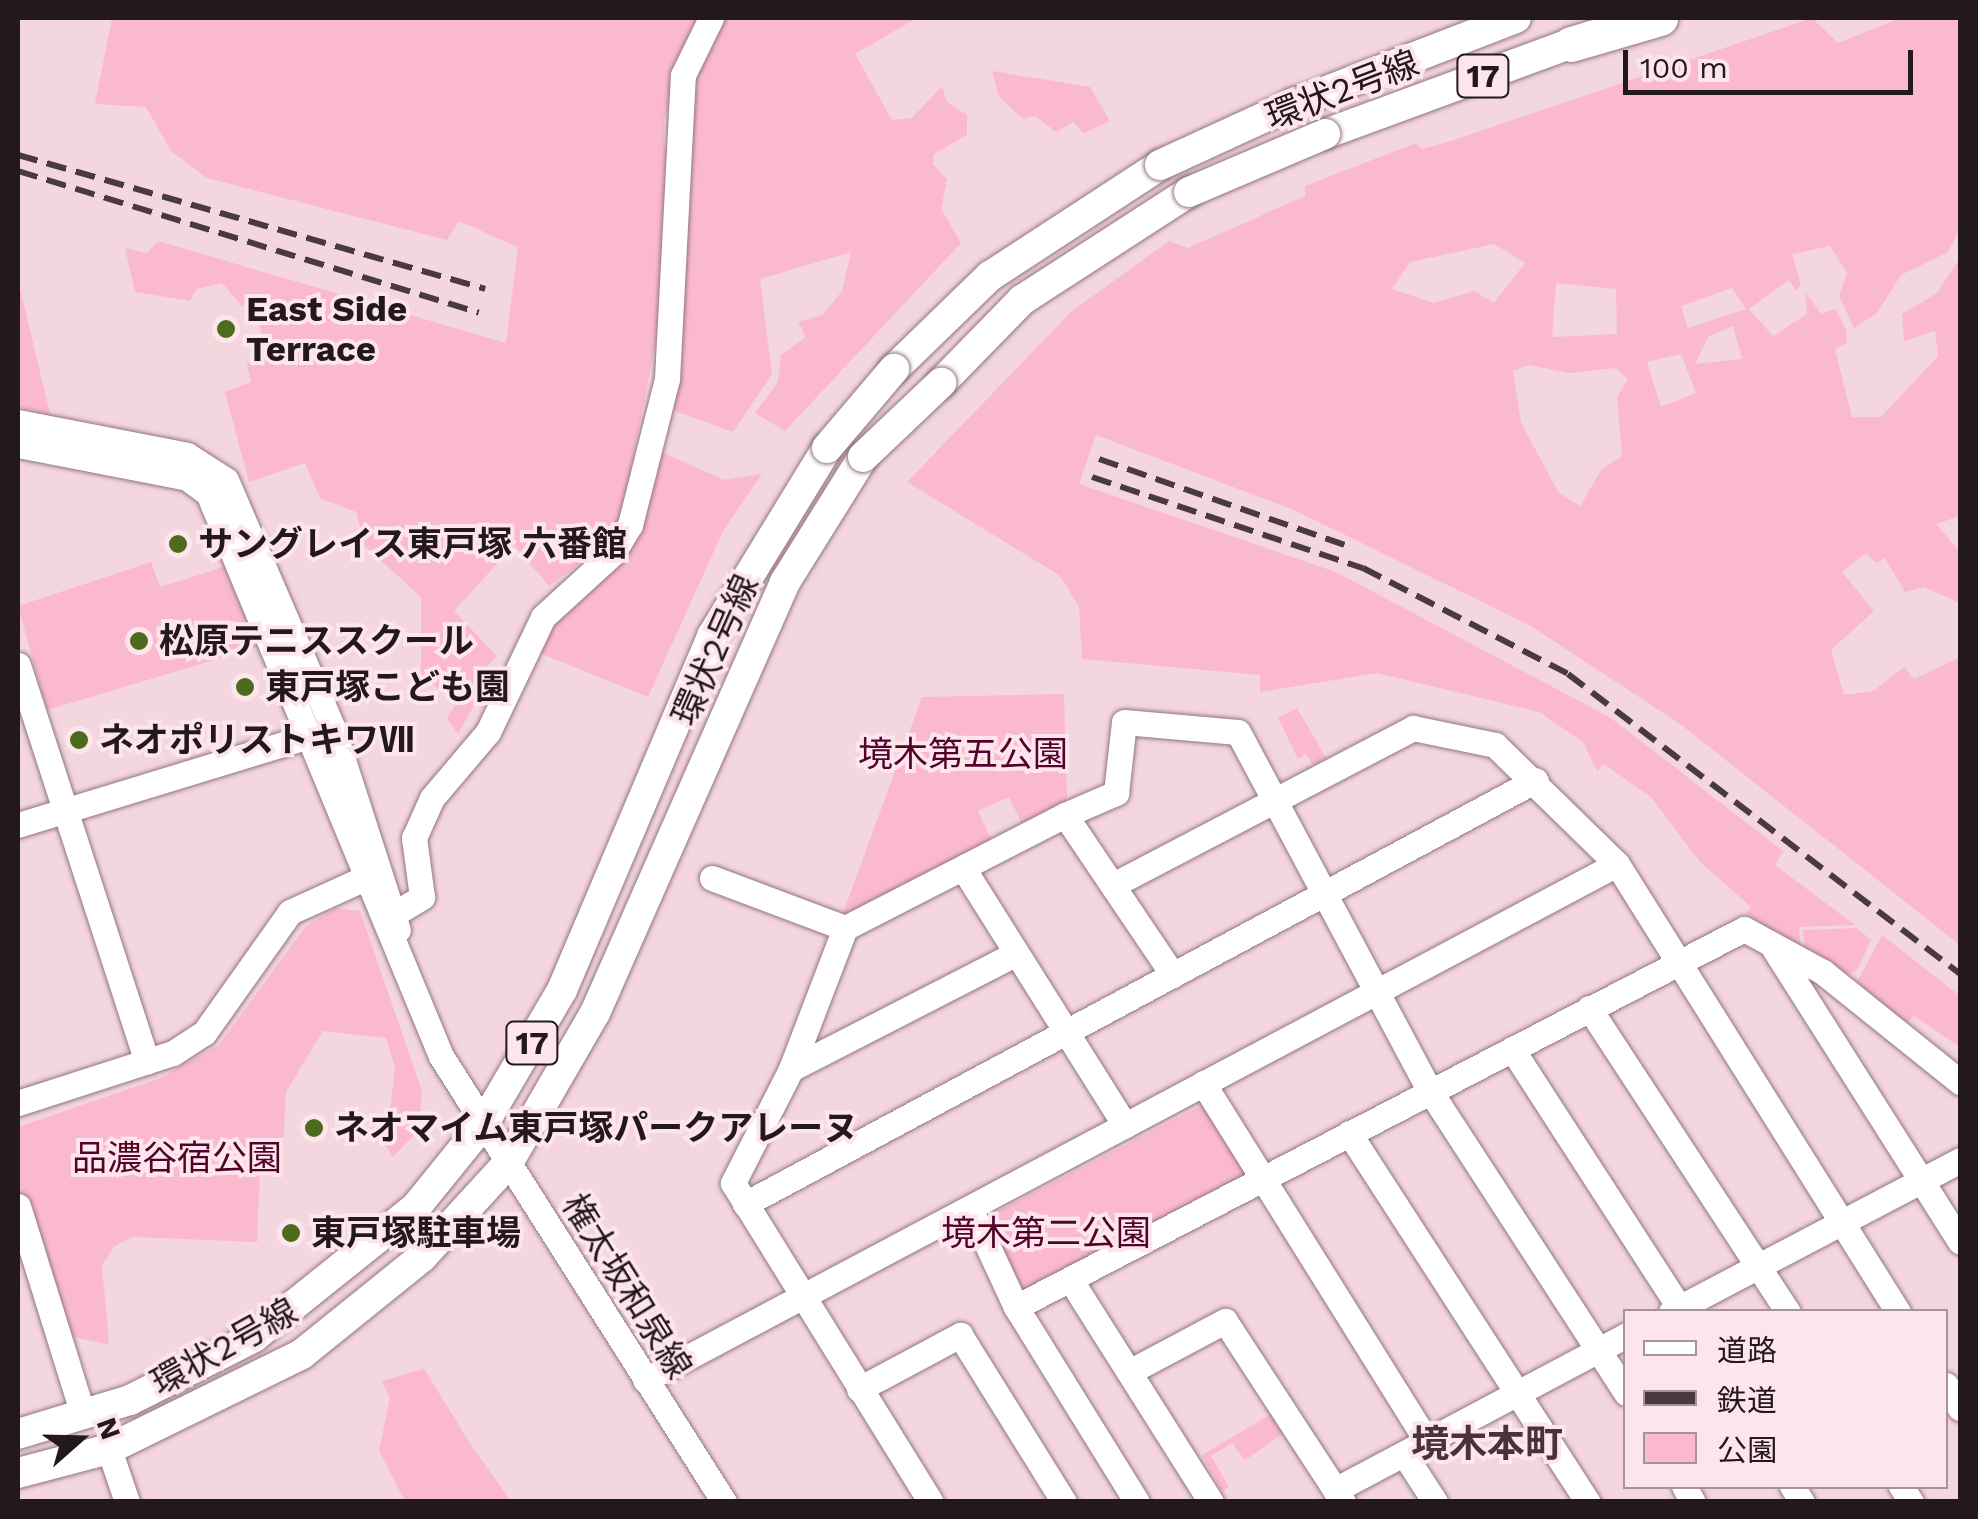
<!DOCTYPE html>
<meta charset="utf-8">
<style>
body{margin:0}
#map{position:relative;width:1978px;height:1519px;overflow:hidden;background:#f4d6df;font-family:"Work Sans","Noto Sans JP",sans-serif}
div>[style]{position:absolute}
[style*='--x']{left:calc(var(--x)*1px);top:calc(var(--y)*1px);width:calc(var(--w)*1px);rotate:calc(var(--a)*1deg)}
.green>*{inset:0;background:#fbb9cf}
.roads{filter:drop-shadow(0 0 2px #91767f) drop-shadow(0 0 2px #91767f)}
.minor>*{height:25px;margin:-12.5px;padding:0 12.5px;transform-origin:12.5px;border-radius:12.5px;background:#fff}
.major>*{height:30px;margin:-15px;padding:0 15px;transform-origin:15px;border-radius:15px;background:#fff}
.highway>*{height:35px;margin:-17.5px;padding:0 17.5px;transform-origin:17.5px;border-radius:17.5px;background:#fff}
.rail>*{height:6px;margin-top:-3px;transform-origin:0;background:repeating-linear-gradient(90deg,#483a3e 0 20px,transparent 0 30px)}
.bridges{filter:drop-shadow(0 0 2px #91767f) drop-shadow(0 0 2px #91767f)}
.major-bridge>*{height:30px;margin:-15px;padding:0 15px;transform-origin:15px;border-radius:15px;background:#fff}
.dots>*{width:28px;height:28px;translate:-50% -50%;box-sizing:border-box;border:5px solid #fde5ec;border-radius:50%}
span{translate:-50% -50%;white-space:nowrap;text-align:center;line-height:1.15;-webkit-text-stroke:8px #fde5ec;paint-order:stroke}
.shield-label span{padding:2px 8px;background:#fde5ec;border:2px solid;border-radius:8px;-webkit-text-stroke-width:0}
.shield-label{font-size:32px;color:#23181c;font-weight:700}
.street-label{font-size:35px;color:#23181c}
.poi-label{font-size:35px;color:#23181c;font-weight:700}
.left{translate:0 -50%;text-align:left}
.park-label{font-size:35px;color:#51032b}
.neighbourhood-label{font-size:38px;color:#49323a;font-weight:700}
.frame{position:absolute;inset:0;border:20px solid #23181c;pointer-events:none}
.legend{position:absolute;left:1623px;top:1309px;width:325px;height:180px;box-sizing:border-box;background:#fde5ec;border:2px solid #a69399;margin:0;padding:12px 18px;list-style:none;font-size:30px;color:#23181c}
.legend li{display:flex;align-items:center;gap:20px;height:50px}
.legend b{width:50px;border:2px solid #a69399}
.north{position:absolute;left:30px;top:1389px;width:100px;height:100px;-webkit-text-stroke:8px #fde5ec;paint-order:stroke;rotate:70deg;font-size:28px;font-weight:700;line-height:40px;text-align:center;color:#23181c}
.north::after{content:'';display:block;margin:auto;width:35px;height:45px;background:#23181c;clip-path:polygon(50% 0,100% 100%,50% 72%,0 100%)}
.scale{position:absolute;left:1623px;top:50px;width:290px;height:45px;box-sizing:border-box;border:5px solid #23181c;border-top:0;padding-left:12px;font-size:30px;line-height:35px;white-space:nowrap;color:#23181c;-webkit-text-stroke:8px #fde5ec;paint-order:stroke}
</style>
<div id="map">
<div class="green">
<i style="clip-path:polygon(112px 18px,706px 18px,664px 119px,664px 145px,677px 162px,662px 309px,618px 536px,549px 586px,514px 545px,454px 611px,497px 656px,483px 670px,496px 696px,492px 709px,474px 705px,458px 734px,447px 718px,457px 702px,421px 676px,421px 597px,365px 546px,356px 512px,320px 498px,305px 463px,249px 482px,225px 392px,251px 382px,247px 364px,268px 358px,254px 304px,242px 306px,222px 283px,196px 289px,190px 301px,135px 292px,125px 248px,147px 253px,158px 241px,506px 343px,518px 247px,459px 221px,447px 240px,207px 178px,171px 151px,146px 107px,95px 104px)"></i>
<i style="clip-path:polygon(715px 18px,960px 18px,917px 18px,855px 54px,892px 120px,912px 118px,942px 86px,947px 102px,967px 115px,967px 135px,934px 154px,933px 164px,947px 179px,941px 209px,961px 243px,785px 431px,755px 413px,778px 382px,781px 355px,806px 337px,798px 322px,822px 315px,842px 291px,851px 252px,760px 279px,772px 374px,733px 432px,667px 408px,690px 185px,687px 76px)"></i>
<i style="clip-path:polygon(evenodd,1812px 18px,1838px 43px,1900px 18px,1960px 18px,1960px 228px,1948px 252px,1901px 275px,1877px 313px,1854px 328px,1839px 296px,1847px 273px,1830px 246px,1792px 254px,1801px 285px,1796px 291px,1789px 280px,1749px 309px,1773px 336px,1807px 314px,1805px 291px,1821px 314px,1835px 309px,1846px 329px,1847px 343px,1835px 349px,1852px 417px,1881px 417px,1938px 356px,1935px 331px,1904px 341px,1902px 314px,1937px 293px,1960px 258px,1960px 516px,1936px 524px,1960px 552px,1960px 603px,1924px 587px,1905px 592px,1885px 558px,1876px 563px,1866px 553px,1842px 572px,1874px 611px,1831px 650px,1844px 695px,1873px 691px,1904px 667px,1914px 679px,1960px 657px,1960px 945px,1680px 724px,1531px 626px,1294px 510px,1096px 435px,1079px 484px,1336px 572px,1611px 718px,1783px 851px,1775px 865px,1855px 925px,1799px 927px,1801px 949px,1746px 913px,1751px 907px,1699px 861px,1652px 798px,1604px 764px,1597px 771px,1583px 742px,1539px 712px,1377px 673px,1260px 692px,1260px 675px,1082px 659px,1079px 606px,1059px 575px,907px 482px,1072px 311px,1169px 241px,1188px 248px,1305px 196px,1305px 186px,1416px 143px,1422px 149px,1451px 141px,1812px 18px,1494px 244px,1525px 263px,1494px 303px,1474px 291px,1434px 303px,1392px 289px,1410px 262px,1494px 244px,1812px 18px,1556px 283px,1616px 289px,1617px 334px,1552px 337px,1556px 283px,1812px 18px,1732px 288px,1746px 309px,1688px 328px,1681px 306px,1732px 288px,1812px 18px,1733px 326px,1742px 359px,1695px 364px,1708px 337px,1733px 326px,1812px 18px,1681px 354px,1696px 393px,1661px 407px,1647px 362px,1681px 354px,1812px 18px,1529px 365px,1569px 373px,1616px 368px,1628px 379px,1617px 397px,1622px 456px,1601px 470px,1580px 506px,1559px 493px,1521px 423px,1513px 371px,1529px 365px)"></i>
<i style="clip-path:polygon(992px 71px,1090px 87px,1110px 121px,1084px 133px,1073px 122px,1056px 132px,1035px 116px,1023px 119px,999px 97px)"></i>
<i style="clip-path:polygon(18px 280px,50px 414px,18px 407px)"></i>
<i style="clip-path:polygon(657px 450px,724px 480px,762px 474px,724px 529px,648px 697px,537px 652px,555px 614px,600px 573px)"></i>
<i style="clip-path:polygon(151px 562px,160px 587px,224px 567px,258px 647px,47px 710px,18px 606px)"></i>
<i style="clip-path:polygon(1064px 694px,1067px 807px,1024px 828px,1009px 797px,978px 811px,993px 843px,842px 916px,922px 697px)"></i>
<i style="clip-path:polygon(1297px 708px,1326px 758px,1313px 765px,1306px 754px,1298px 759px,1278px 718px)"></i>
<i style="clip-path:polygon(335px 908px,360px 911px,422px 1091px,418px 1131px,393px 1157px,386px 1146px,395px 1067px,386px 1038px,323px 1031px,286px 1092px,282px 1168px,260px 1167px,257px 1242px,132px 1237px,115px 1246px,102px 1265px,109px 1345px,74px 1337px,18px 1188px,18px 1127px,158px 1079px,219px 1045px,305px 927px)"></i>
<i style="clip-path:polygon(1857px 928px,1871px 940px,1857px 970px,1846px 975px,1805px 950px,1803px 930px)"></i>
<i style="clip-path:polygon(1882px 935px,1960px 996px,1960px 1047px,1914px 1016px,1905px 1026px,1857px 982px)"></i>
<i style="clip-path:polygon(1202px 1105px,1245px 1174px,1020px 1293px,987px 1217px)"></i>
<i style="clip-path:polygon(424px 1369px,473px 1448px,511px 1501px,405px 1501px,379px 1451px,390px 1398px,382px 1381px)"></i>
<i style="clip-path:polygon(1273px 1413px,1287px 1431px,1245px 1460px,1232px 1443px,1211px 1456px,1229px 1487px,1222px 1491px,1202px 1455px)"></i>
</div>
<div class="roads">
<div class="minor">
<i style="--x:18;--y:422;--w:172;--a:11"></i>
<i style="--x:187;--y:455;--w:46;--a:32.7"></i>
<i style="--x:226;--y:480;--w:271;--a:66.7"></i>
<i style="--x:333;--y:729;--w:211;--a:72.1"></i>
<i style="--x:18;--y:445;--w:172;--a:11"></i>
<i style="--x:187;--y:478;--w:26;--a:36"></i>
<i style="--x:208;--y:493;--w:609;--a:67.52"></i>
<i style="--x:441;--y:1056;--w:528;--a:57.6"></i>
<i style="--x:18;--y:665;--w:417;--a:72"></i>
<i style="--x:1065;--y:815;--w:56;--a:-23.3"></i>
<i style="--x:1116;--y:793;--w:71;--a:-83.6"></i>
<i style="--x:1124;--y:722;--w:114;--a:5"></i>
<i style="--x:1238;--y:732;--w:407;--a:61.9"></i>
<i style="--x:1430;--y:1091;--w:360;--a:57"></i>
<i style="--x:18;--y:825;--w:319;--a:-17"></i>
<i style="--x:963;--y:868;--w:304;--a:57.8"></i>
<i style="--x:712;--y:878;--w:142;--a:20.6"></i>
<i style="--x:845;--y:928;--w:247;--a:-27.2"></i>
<i style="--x:1065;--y:815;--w:193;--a:56"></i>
<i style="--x:1113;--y:885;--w:339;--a:-27.6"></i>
<i style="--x:1413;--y:728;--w:84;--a:11.7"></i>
<i style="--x:1495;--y:745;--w:170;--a:44.3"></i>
<i style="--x:1617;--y:864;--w:529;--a:57.9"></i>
<i style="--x:394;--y:914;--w:33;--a:-31"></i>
<i style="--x:422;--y:897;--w:60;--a:-97.7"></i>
<i style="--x:414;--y:838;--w:44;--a:-65.8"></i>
<i style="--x:432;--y:798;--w:87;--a:-49.7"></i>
<i style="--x:488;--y:732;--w:127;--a:-64.4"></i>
<i style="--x:543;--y:617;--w:95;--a:-42.4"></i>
<i style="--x:613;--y:553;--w:33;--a:-59"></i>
<i style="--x:630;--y:525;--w:151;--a:-75.8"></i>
<i style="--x:667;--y:379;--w:304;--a:-87"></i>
<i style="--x:683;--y:75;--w:64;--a:-63.8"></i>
<i style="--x:845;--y:928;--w:151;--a:111"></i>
<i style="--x:791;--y:1069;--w:128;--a:117"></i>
<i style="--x:733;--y:1183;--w:375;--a:58.2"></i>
<i style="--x:1773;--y:947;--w:349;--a:57.6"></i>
<i style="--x:1589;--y:1008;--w:363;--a:56.8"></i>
<i style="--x:1512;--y:1049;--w:313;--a:57.1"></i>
<i style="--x:791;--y:1069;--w:252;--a:-27.2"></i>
<i style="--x:1203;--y:1083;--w:422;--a:58"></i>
<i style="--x:18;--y:1103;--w:163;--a:-17.9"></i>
<i style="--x:173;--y:1053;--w:37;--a:-33"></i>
<i style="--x:204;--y:1033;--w:148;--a:-54.6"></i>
<i style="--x:290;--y:912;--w:94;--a:-24.4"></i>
<i style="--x:1349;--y:1133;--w:440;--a:57.1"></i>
<i style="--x:745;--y:1204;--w:897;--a:-28.19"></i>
<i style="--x:18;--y:1206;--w:219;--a:72.7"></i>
<i style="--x:970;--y:1208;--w:109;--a:65.1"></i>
<i style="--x:1016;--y:1307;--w:229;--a:58.2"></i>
<i style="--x:1070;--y:1279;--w:264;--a:57.7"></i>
<i style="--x:1016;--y:1307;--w:820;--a:-27.44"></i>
<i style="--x:1744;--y:929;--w:90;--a:28.6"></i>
<i style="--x:1823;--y:972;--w:176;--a:38.8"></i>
<i style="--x:1671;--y:1312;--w:327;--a:-27.7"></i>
<i style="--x:1129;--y:1372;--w:109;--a:-28"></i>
<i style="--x:1225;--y:1321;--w:216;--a:56.9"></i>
<i style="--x:645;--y:1380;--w:1100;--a:-27.96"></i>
<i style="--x:1946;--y:1385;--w:27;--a:59"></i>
<i style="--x:859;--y:1389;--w:115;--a:-28.1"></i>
<i style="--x:960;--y:1335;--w:197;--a:58.1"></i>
<i style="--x:109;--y:1449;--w:56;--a:71.2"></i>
<i style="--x:1404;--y:1454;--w:57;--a:57.1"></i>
<i style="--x:1684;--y:1486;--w:18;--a:61"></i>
<i style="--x:1792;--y:1486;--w:19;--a:58"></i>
<i style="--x:1901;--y:1486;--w:19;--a:58"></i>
<i style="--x:1335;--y:1490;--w:330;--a:-28"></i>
</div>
<div class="major">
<i style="--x:1293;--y:104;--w:239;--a:-21.1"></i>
<i style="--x:1325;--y:134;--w:284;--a:-20.2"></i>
<i style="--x:894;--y:369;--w:134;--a:-44.1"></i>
<i style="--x:990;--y:276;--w:203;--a:-33.1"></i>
<i style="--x:941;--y:383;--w:116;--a:-45.7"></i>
<i style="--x:1022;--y:300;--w:199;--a:-32.9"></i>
<i style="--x:18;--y:1434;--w:117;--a:-16.9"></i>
<i style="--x:130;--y:1400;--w:139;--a:-26.9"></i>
<i style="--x:254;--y:1337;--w:208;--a:-38.7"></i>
<i style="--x:416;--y:1207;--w:108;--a:-51"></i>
<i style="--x:484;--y:1123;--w:154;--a:-59.6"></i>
<i style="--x:562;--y:990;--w:384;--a:-67"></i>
<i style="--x:712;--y:636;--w:220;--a:-58.5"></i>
<i style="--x:18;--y:1473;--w:94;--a:-14.8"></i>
<i style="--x:109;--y:1449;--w:215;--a:-26.2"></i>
<i style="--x:302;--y:1354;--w:154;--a:-38.9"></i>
<i style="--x:422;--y:1257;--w:127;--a:-47.5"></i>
<i style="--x:508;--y:1163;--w:173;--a:-59.9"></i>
<i style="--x:595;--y:1013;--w:471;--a:-66.2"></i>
<i style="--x:785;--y:582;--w:147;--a:-58"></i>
</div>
<div class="highway">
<i style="--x:1571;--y:44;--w:93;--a:-16.3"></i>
</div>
</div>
<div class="rail">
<i style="--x:18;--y:155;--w:486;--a:16"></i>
<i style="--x:18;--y:171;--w:482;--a:17.1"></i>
<i style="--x:1099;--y:459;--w:260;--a:19.3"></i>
<i style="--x:1092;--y:477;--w:286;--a:18.6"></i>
<i style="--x:1363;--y:568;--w:231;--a:27.3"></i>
<i style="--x:1568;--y:674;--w:494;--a:37.4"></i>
</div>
<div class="bridges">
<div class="major-bridge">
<i style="--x:1160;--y:165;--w:146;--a:-24.6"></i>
<i style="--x:1189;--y:192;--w:148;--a:-23.1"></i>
<i style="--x:827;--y:448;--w:104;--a:-49.7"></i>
<i style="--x:863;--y:457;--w:108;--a:-43.5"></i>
</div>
</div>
<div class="dots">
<i style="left:226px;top:329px;background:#4d6a1e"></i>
<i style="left:178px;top:544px;background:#4d6a1e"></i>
<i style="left:139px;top:641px;background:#4d6a1e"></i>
<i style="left:245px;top:687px;background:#4d6a1e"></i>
<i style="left:79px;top:740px;background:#4d6a1e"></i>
<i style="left:314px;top:1128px;background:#4d6a1e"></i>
<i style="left:291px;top:1233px;background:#4d6a1e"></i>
</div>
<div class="shield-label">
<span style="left:1483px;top:76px">17</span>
<span style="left:532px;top:1043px">17</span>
</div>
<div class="street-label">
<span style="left:1342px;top:90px;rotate:-21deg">環状2号線</span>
<span style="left:715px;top:650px;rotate:-66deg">環状2号線</span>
<span style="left:627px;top:1286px;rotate:58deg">権太坂和泉線</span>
<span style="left:224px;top:1347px;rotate:-29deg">環状2号線</span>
</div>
<div class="poi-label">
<span class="left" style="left:246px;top:329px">East Side<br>Terrace</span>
<span class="left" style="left:198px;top:544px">サングレイス東戸塚 六番館</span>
<span class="left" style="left:159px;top:641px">松原テニススクール</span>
<span class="left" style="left:265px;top:687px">東戸塚こども園</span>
<span class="left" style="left:99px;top:740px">ネオポリストキワⅦ</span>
<span class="left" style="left:334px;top:1128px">ネオマイム東戸塚パークアレーヌ</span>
<span class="left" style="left:311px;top:1233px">東戸塚駐車場</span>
</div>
<div class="park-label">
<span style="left:963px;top:754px">境木第五公園</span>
<span style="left:177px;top:1158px">品濃谷宿公園</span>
<span style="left:1046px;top:1233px">境木第二公園</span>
</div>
<div class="neighbourhood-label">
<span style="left:1487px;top:1445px">境木本町</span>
</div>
<div class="frame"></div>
<ul class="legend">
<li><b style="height:12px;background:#fff"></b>道路</li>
<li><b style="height:12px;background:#483a3e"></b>鉄道</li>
<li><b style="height:28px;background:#fbb9cf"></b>公園</li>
</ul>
<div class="north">N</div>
<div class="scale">100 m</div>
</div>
